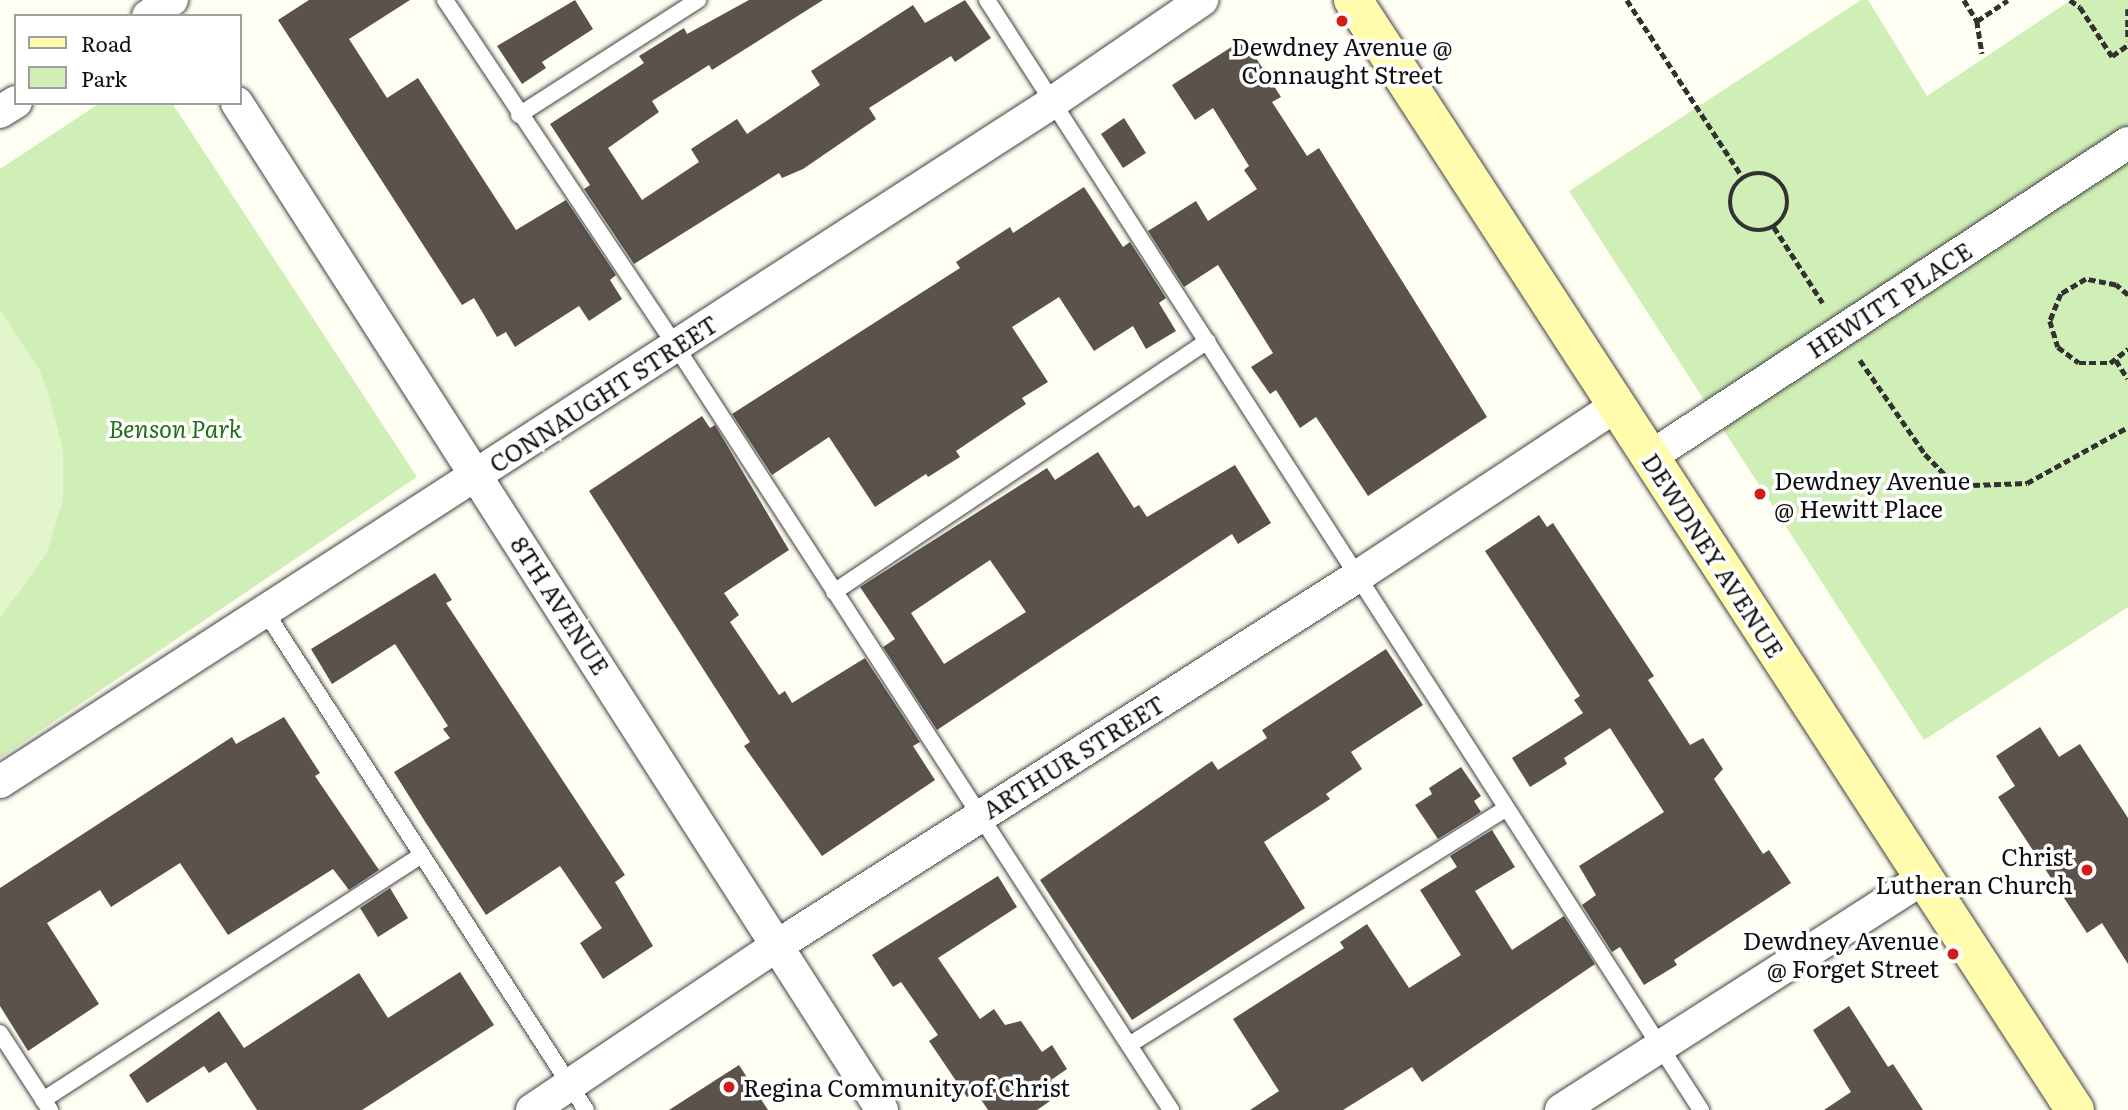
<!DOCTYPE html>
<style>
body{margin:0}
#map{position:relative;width:2128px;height:1110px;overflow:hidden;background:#fffef3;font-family:Literata,serif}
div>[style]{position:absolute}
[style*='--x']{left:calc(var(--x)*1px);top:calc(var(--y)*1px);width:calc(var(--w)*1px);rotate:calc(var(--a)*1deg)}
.green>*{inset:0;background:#d0efb7}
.pitch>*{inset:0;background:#e3f5ca}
.building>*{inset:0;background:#5a524b}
.path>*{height:4.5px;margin-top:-2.25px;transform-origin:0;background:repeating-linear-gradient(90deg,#323232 0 7px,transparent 0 10.5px)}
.path>.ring{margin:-2.25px;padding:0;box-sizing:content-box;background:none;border:4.5px solid #323232;border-radius:50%}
.roads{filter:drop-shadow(0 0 2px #434343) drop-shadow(0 0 2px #434343)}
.service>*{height:16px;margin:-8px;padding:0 8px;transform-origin:8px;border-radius:8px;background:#fff}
.minor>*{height:32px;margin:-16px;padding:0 16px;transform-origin:16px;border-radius:16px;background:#fff}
.secondary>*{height:38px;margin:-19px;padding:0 19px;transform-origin:19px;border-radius:19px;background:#fffcae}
.dots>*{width:19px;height:19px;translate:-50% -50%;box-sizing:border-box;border:4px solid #fff;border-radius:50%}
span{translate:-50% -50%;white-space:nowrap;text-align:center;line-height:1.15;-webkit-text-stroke:7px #fff;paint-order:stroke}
.poi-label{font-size:24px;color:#101010}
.left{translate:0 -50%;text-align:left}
.right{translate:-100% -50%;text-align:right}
.street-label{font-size:24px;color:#101010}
.park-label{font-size:24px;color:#237018;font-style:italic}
.legend{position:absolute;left:14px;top:14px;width:228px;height:91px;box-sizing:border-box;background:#fff;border:2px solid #9f9f9f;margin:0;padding:9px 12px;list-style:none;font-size:21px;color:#101010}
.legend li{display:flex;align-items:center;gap:14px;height:35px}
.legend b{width:35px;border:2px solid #9f9f9f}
</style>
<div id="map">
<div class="green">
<i style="clip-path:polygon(1861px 0,1868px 0,1927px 96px,2071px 0,2128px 0,2128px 607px,1924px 740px,1569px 191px)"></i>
<i style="clip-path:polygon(100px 103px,172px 103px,417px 477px,0 758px,0 169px)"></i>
</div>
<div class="pitch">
<i style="clip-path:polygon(0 310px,39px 369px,48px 393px,63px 449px,63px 500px,47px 553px,0 618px)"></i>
</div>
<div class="building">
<i style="clip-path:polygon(309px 0,410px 0,349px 39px,387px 98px,418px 78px,516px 230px,566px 200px,616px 275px,610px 280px,622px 299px,589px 321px,579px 306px,515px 347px,506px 332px,497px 337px,474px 298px,462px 305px,278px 20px)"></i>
<i style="clip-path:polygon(575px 0,593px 29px,542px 62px,546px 68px,522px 84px,497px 46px)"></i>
<i style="clip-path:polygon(749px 0,823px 0,712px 70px,709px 65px,652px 101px,659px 112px,608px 148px,642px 200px,699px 162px,691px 149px,737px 119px,747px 134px,820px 85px,811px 71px,913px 5px,925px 23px,965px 0,991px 38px,955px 62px,951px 56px,869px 108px,876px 119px,803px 169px,782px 178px,779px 173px,634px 264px,584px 189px,590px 185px,550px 124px,644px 63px,639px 56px,684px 28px,687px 34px)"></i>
<i style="clip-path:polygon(1244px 39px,1281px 97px,1272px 102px,1307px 156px,1319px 148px,1487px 417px,1368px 496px,1316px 417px,1300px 428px,1276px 390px,1270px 394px,1251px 367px,1273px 353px,1218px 265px,1184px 287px,1148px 231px,1196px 201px,1208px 221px,1257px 189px,1244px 170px,1249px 166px,1213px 108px,1195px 120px,1172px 85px)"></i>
<i style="clip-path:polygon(1124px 118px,1146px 153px,1123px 168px,1101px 134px)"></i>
<i style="clip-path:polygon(1084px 187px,1123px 247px,1130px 242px,1166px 298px,1159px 303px,1176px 331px,1146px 349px,1133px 326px,1094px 351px,1059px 297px,1012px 327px,1048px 382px,1022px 398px,1026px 404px,956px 451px,960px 457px,928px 477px,926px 474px,875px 507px,829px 437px,772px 475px,732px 414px,960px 268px,956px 262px,1010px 227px,1013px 233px)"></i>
<i style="clip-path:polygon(702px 416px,710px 428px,715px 425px,789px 550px,724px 593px,739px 615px,730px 622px,779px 695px,785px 691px,792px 703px,865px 658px,920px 742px,913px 746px,935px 780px,822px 856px,744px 746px,750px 742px,589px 491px)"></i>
<i style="clip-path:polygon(evenodd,1098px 452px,1134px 508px,1139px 505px,1147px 517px,1235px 465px,1271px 523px,1238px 544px,1232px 534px,937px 730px,883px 647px,895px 639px,860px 587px,1047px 468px,1055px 480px,1098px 452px,990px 560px,1026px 612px,944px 664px,911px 613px,990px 560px)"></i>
<i style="clip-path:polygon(1539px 515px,1547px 527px,1553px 523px,1654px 676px,1648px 680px,1690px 745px,1703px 738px,1723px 769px,1714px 779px,1763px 854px,1769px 850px,1791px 883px,1674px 960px,1677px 965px,1644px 985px,1620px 947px,1612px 952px,1582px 905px,1596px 895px,1579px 866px,1664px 812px,1610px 728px,1564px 758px,1567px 764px,1530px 787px,1512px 758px,1583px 713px,1574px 700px,1580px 696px,1485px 551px)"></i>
<i style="clip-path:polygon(435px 573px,452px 600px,446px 603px,625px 875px,615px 882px,653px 946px,603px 979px,580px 943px,602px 928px,560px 866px,486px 915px,424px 820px,394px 772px,450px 738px,443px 729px,448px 726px,395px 644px,332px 684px,311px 649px)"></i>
<i style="clip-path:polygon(1386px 649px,1423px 705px,1351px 752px,1362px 769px,1326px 794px,1330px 799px,1264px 842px,1305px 908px,1132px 1020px,1040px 880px,1212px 761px,1218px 770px,1267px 738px,1262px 730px)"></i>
<i style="clip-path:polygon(284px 717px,320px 773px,315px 776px,379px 870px,349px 890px,333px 869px,228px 935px,180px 863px,111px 907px,100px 890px,47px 923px,99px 1004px,28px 1051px,0 1006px,0 888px,232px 737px,236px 744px)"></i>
<i style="clip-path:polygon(2040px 727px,2059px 757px,2080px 744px,2128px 818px,2128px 964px,2102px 923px,2087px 933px,1998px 797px,2015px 786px,1996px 756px)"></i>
<i style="clip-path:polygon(1461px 767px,1481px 796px,1474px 801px,1481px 812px,1438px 839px,1415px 805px,1432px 794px,1429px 788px)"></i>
<i style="clip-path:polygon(1492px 830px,1515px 867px,1475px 891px,1512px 950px,1564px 916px,1595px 964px,1422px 1082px,1412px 1067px,1343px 1110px,1250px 1110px,1279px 1091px,1233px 1019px,1344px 948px,1340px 942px,1367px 924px,1409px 988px,1461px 955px,1420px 890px,1457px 867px,1450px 856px)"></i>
<i style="clip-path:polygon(998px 876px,1017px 907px,938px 958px,980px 1019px,994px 1009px,1005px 1025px,1021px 1021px,1042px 1052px,1052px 1045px,1067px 1069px,1051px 1080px,1057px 1090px,1050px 1094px,1053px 1099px,1037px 1110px,988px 1110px,976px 1092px,967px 1097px,929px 1041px,938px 1035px,901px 982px,893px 987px,872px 955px)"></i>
<i style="clip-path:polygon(390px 888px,408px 918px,378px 937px,360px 908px)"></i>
<i style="clip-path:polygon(460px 972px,494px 1025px,362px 1110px,257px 1110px,226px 1062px,209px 1073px,204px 1066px,147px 1103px,129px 1075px,219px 1011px,244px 1048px,359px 973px,388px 1018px)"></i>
<i style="clip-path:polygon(1849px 1006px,1888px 1067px,1893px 1064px,1923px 1110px,1824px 1110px,1851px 1092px,1813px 1030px)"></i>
<i style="clip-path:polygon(739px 1065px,768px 1110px,669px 1110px)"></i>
</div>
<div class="path">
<i style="--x:1627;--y:0;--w:212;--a:56.9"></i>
<i style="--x:1964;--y:0;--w:25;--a:58"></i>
<i style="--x:1977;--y:21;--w:37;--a:-34"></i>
<i style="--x:2070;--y:0;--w:12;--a:35"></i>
<i style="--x:2080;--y:7;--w:59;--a:56.9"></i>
<i style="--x:2112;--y:56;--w:19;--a:-35"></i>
<i style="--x:2128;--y:9;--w:32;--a:90"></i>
<i style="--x:1977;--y:21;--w:33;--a:81"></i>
<i class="ring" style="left:1730px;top:173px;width:53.5px;height:53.5px"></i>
<i style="--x:1774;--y:227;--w:90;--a:57.2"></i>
<i style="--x:2128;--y:295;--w:16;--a:-140"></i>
<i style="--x:2116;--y:285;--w:31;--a:-169"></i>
<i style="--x:2086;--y:279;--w:29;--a:149"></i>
<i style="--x:2061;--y:294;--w:29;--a:112"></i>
<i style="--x:2050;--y:321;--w:27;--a:73"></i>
<i style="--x:2058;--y:347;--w:26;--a:37"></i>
<i style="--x:2079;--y:363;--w:31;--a:0"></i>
<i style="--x:2110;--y:363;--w:23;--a:-38"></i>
<i style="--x:1860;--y:360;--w:114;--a:55.3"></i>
<i style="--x:1925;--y:454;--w:29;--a:46"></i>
<i style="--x:1945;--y:475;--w:30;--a:20"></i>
<i style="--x:1973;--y:485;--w:54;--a:-2.1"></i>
<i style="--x:2027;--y:483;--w:115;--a:-29"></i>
<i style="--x:2116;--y:360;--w:22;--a:58"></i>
</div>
<div class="roads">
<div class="service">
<i style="--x:445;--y:0;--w:415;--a:56.3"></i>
<i style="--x:675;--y:345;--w:912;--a:57.04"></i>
<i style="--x:987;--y:0;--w:1320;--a:57.25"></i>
<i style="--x:519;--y:115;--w:213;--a:-32.7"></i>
<i style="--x:834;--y:592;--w:450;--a:-33.9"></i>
<i style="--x:265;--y:611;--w:593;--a:57.25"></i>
<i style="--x:0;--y:1033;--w:92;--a:57"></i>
<i style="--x:1129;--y:1045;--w:444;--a:-32.1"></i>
<i style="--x:43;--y:1100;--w:451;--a:-32.9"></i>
</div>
<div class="minor">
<i style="--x:148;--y:16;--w:29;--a:-34"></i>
<i style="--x:237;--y:103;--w:1196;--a:57.36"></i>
<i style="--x:0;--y:112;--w:19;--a:-32"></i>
<i style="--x:1650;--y:457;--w:572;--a:-33.3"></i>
<i style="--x:0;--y:782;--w:1253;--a:-32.85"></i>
<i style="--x:1053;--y:102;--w:181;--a:-34.4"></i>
<i style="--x:532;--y:1110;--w:296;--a:-33.9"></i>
<i style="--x:778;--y:945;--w:687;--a:-32.46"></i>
<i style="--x:1358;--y:576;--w:310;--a:-33.4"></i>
<i style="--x:1561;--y:1110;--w:431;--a:-32.6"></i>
</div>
<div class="secondary">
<i style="--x:1353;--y:0;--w:1324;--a:56.96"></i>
</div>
</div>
<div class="dots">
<i style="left:1342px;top:21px;background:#d11d17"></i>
<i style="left:1760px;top:494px;background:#d11d17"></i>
<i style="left:2087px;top:870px;background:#d11d17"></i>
<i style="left:1953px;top:954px;background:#d11d17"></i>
<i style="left:729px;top:1087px;background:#d11d17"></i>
</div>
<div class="poi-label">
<span style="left:1342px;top:60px">Dewdney Avenue @<br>Connaught Street</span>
<span class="left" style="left:1774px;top:494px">Dewdney Avenue<br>@ Hewitt Place</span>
<span class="right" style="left:2073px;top:870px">Christ<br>Lutheran Church</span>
<span class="right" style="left:1939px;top:954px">Dewdney Avenue<br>@ Forget Street</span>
<span class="left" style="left:743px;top:1087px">Regina Community of Christ</span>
</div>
<div class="street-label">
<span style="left:1889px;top:299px;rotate:-33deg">HEWITT PLACE</span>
<span style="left:603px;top:393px;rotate:-33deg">CONNAUGHT STREET</span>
<span style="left:1714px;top:555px;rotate:57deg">DEWDNEY AVENUE</span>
<span style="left:561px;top:605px;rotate:57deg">8TH AVENUE</span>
<span style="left:1073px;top:756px;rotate:-32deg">ARTHUR STREET</span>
</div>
<div class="park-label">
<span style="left:175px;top:428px">Benson Park</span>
</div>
<ul class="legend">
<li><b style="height:9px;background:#fffcae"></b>Road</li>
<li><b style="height:19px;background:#d0efb7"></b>Park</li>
</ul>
</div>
